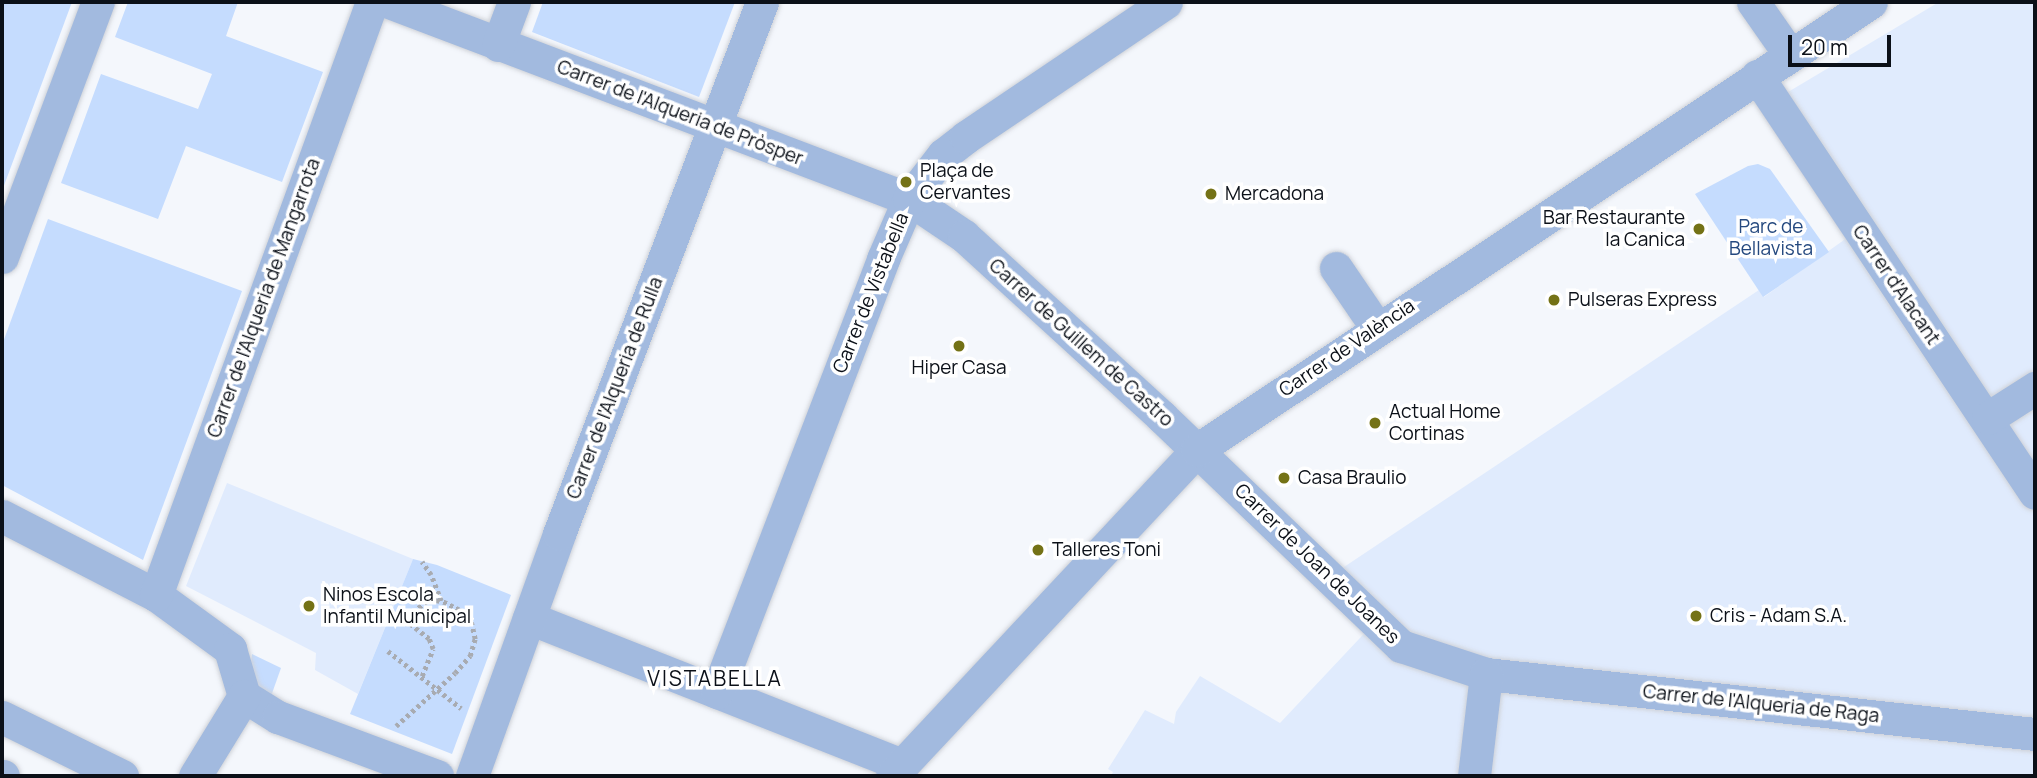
<!DOCTYPE html>
<meta charset="utf-8">
<style>
body{margin:0}
#map{position:relative;width:2037px;height:778px;overflow:hidden;background:#f4f7fc;font-family:Manrope,sans-serif}
div>[style]{position:absolute}
[style*='--x']{left:calc(var(--x)*1px);top:calc(var(--y)*1px);width:calc(var(--w)*1px);rotate:calc(var(--a)*1deg)}
.built>*{inset:0;background:#e0ebfd}
.green>*{inset:0;background:#c5dcfe}
.path>*{height:4.5px;margin-top:-2.25px;transform-origin:0;background:repeating-linear-gradient(90deg,#a8abb1 0 3.5px,transparent 0 7px)}
.roads{filter:drop-shadow(0 0 2px #cfd2d8) drop-shadow(0 0 2px #cfd2d8)}
.minor>*{height:33px;margin:-16.5px;padding:0 16.5px;transform-origin:16.5px;border-radius:16.5px;background:#a2badf}
.dots>*{width:19px;height:19px;translate:-50% -50%;box-sizing:border-box;border:4px solid #fff;border-radius:50%}
span{translate:-50% -50%;white-space:nowrap;text-align:center;line-height:1.15;-webkit-text-stroke:7px #fff;paint-order:stroke}
.street-label{font-size:19px;color:#0b1018}
.poi-label{font-size:19px;color:#0b1018}
.left{translate:0 -50%;text-align:left}
.right{translate:-100% -50%;text-align:right}
.park-label{font-size:19px;color:#25497f}
.neighbourhood-label{font-size:21px;color:#0b1018;letter-spacing:2px}
.frame{position:absolute;inset:0;border:4px solid #0b1018;pointer-events:none}
.scale{position:absolute;left:1788px;top:35px;width:103px;height:32px;box-sizing:border-box;border:4px solid #0b1018;border-top:0;padding-left:9px;font-size:21px;line-height:24px;white-space:nowrap;color:#0b1018;-webkit-text-stroke:5px #fff;paint-order:stroke}
</style>
<div id="map">
<div class="built">
<i style="clip-path:polygon(1939px 2px,2035px 2px,2035px 776px,1111px 776px,1113px 772px,1108px 769px,1145px 710px,1174px 724px,1176px 712px,1200px 676px,1280px 723px,1375px 622px,1329px 577px,1759px 290px,1764px 297px,1858px 230px,1773px 101px)"></i>
<i style="clip-path:polygon(227px 483px,413px 559px,358px 694px,315px 670px,316px 653px,186px 586px)"></i>
</div>
<div class="green">
<i style="clip-path:polygon(2px 2px,72px 2px,2px 191px)"></i>
<i style="clip-path:polygon(128px 2px,238px 2px,226px 36px,323px 72px,282px 182px,186px 146px,158px 219px,61px 183px,101px 74px,198px 109px,212px 74px,115px 37px)"></i>
<i style="clip-path:polygon(543px 2px,735px 2px,699px 97px,532px 32px)"></i>
<i style="clip-path:polygon(1758px 164px,1770px 169px,1829px 252px,1763px 297px,1695px 194px,1748px 166px)"></i>
<i style="clip-path:polygon(48px 219px,242px 291px,143px 560px,2px 485px,2px 345px)"></i>
<i style="clip-path:polygon(413px 559px,437px 565px,511px 595px,452px 754px,350px 714px)"></i>
<i style="clip-path:polygon(252px 654px,281px 668px,270px 699px,261px 691px,250px 670px)"></i>
</div>
<div class="path">
<i style="--x:388;--y:651;--w:93;--a:38"></i>
<i style="--x:422;--y:676;--w:29;--a:-68"></i>
<i style="--x:433;--y:649;--w:11;--a:-112"></i>
<i style="--x:429;--y:639;--w:23;--a:-142"></i>
<i style="--x:411;--y:625;--w:13;--a:-81"></i>
<i style="--x:413;--y:612;--w:21;--a:-39"></i>
<i style="--x:429;--y:599;--w:11;--a:10"></i>
<i style="--x:396;--y:726;--w:79;--a:-41.9"></i>
<i style="--x:455;--y:673;--w:23;--a:-49"></i>
<i style="--x:470;--y:656;--w:18;--a:-74"></i>
<i style="--x:475;--y:639;--w:17;--a:-103"></i>
<i style="--x:471;--y:622;--w:17;--a:-135"></i>
<i style="--x:459;--y:610;--w:20;--a:-153"></i>
<i style="--x:441;--y:601;--w:28;--a:-111"></i>
<i style="--x:431;--y:575;--w:16;--a:-125"></i>
</div>
<div class="roads">
<div class="minor">
<i style="--x:389;--y:2;--w:556;--a:20.75"></i>
<i style="--x:909;--y:199;--w:66;--a:33.9"></i>
<i style="--x:964;--y:236;--w:268;--a:42.4"></i>
<i style="--x:1162;--y:417;--w:331;--a:43.8"></i>
<i style="--x:1401;--y:646;--w:89;--a:18.2"></i>
<i style="--x:1486;--y:674;--w:552;--a:6.24"></i>
<i style="--x:1753;--y:2;--w:65;--a:55.1"></i>
<i style="--x:498;--y:45;--w:46;--a:-69.6"></i>
<i style="--x:1757;--y:76;--w:501;--a:56.31"></i>
<i style="--x:2;--y:257;--w:272;--a:-69.4"></i>
<i style="--x:1336;--y:268;--w:73;--a:55.7"></i>
<i style="--x:1988;--y:418;--w:56;--a:-32.6"></i>
<i style="--x:2;--y:516;--w:173;--a:27.2"></i>
<i style="--x:156;--y:595;--w:92;--a:36.1"></i>
<i style="--x:230;--y:649;--w:49;--a:73.4"></i>
<i style="--x:156;--y:595;--w:631;--a:-69.99"></i>
<i style="--x:529;--y:618;--w:401;--a:21.5"></i>
<i style="--x:717;--y:692;--w:464;--a:-69"></i>
<i style="--x:883;--y:259;--w:65;--a:-66.6"></i>
<i style="--x:909;--y:199;--w:56;--a:-52.3"></i>
<i style="--x:943;--y:155;--w:29;--a:-38"></i>
<i style="--x:966;--y:137;--w:241;--a:-34"></i>
<i style="--x:244;--y:696;--w:40;--a:32"></i>
<i style="--x:278;--y:717;--w:170;--a:20.4"></i>
<i style="--x:2;--y:717;--w:134;--a:26.2"></i>
<i style="--x:2;--y:776;--w:1;--a:0"></i>
<i style="--x:195;--y:776;--w:94;--a:-58.5"></i>
<i style="--x:472;--y:776;--w:257;--a:-70.2"></i>
<i style="--x:559;--y:534;--w:569;--a:-69.11"></i>
<i style="--x:892;--y:776;--w:446;--a:-46.9"></i>
<i style="--x:1197;--y:450;--w:809;--a:-33.61"></i>
<i style="--x:1474;--y:776;--w:103;--a:-83.3"></i>
</div>
</div>
<div class="dots">
<i style="left:906px;top:182px;background:#747216"></i>
<i style="left:1211px;top:194px;background:#747216"></i>
<i style="left:1699px;top:229px;background:#747216"></i>
<i style="left:1554px;top:300px;background:#747216"></i>
<i style="left:959px;top:346px;background:#747216"></i>
<i style="left:1375px;top:423px;background:#747216"></i>
<i style="left:1284px;top:478px;background:#747216"></i>
<i style="left:1038px;top:550px;background:#747216"></i>
<i style="left:309px;top:606px;background:#747216"></i>
<i style="left:1696px;top:616px;background:#747216"></i>
</div>
<div class="street-label">
<span style="left:680px;top:113px;rotate:21deg">Carrer de l'Alqueria de Pròsper</span>
<span style="left:1896px;top:285px;rotate:56deg">Carrer d'Alacant</span>
<span style="left:871px;top:293px;rotate:-68deg">Carrer de Vistabella</span>
<span style="left:264px;top:298px;rotate:-70deg">Carrer de l'Alqueria de Mangarrota</span>
<span style="left:1081px;top:343px;rotate:42deg">Carrer de Guillem de Castro</span>
<span style="left:1347px;top:348px;rotate:-34deg">Carrer de València</span>
<span style="left:615px;top:388px;rotate:-69deg">Carrer de l'Alqueria de Rulla</span>
<span style="left:1317px;top:564px;rotate:44deg">Carrer de Joan de Joanes</span>
<span style="left:1761px;top:704px;rotate:6deg">Carrer de l'Alqueria de Raga</span>
</div>
<div class="poi-label">
<span class="left" style="left:920px;top:182px">Plaça de<br>Cervantes</span>
<span class="left" style="left:1225px;top:194px">Mercadona</span>
<span class="right" style="left:1685px;top:229px">Bar Restaurante<br>la Canica</span>
<span class="left" style="left:1568px;top:300px">Pulseras Express</span>
<span style="left:959px;top:368px">Hiper Casa</span>
<span class="left" style="left:1389px;top:423px">Actual Home<br>Cortinas</span>
<span class="left" style="left:1298px;top:478px">Casa Braulio</span>
<span class="left" style="left:1052px;top:550px">Talleres Toni</span>
<span class="left" style="left:323px;top:606px">Ninos Escola<br>Infantil Municipal</span>
<span class="left" style="left:1710px;top:616px">Cris - Adam S.A.</span>
</div>
<div class="park-label">
<span style="left:1771px;top:238px">Parc de<br>Bellavista</span>
</div>
<div class="neighbourhood-label">
<span style="left:715px;top:678px">VISTABELLA</span>
</div>
<div class="frame"></div>
<div class="scale">20 m</div>
</div>
